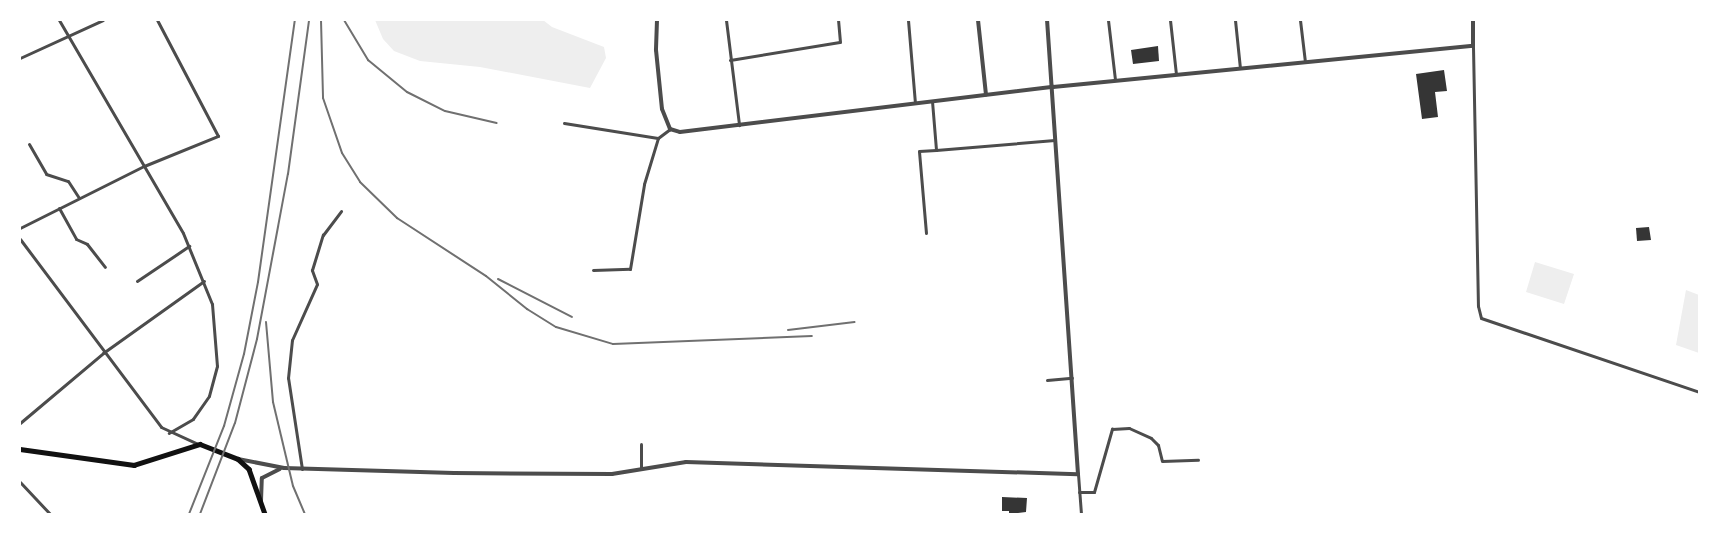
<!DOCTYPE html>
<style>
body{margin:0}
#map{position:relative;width:1719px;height:534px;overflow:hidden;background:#fff;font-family:Manrope,sans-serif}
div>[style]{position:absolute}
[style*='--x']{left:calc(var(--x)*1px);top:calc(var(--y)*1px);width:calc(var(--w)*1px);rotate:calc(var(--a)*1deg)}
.green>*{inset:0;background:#eee}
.building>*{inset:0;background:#353535}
.minor>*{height:3px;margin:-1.5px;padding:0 1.5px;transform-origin:1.5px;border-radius:1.5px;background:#4c4c4c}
.tertiary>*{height:4px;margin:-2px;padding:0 2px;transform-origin:2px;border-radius:2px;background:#4c4c4c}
.primary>*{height:4.5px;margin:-2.25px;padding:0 2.25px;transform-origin:2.25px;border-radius:2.25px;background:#111}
.rail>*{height:2px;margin:-1px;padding:0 1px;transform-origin:1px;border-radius:1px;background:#707070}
span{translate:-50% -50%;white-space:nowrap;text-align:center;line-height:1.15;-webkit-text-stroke:4.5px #fff;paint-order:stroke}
.frame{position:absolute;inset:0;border:21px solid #fff;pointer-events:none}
</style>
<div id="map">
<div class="green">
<i style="clip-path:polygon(375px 20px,543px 20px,552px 27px,604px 47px,606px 58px,590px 88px,480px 67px,420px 61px,394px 51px,383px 39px)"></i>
<i style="clip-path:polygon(1535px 262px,1574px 274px,1564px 304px,1526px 292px)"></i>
<i style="clip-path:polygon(1686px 290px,1699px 295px,1699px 353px,1676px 345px)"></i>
</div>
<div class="building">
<i style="clip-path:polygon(1158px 46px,1159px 61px,1133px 64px,1131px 50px)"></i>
<i style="clip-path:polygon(1444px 70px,1447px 91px,1435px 92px,1438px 117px,1422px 119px,1416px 74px)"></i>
<i style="clip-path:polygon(1649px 227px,1651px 240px,1637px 241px,1636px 228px)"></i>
<i style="clip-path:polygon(1002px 497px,1027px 498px,1026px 512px,1009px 514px,1009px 511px,1002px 511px)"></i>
</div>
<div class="minor">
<i style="--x:59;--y:20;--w:246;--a:59.8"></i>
<i style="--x:183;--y:233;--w:77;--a:67.8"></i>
<i style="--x:212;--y:304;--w:62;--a:85.4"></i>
<i style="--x:217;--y:366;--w:31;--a:105"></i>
<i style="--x:209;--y:396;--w:28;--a:125"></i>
<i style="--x:193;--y:419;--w:28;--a:150"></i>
<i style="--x:726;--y:20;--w:106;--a:82.9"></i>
<i style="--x:908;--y:20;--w:83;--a:85.2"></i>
<i style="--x:1108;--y:20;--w:60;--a:83.3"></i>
<i style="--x:1170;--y:20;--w:54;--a:83.7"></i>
<i style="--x:1235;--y:20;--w:48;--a:84.1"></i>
<i style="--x:1300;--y:20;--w:42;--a:83.2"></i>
<i style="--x:1473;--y:47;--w:259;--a:88.9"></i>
<i style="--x:1478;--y:306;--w:12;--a:76"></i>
<i style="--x:1481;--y:318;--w:231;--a:18.7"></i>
<i style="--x:20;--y:58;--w:91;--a:-24.6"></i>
<i style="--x:730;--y:60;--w:111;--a:-9.3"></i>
<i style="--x:840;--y:42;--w:22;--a:-95"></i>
<i style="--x:932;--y:101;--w:49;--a:85.3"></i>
<i style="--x:936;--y:150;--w:119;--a:-4.8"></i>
<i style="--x:564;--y:123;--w:95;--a:9.1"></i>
<i style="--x:658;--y:138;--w:15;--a:-37"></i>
<i style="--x:29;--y:144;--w:34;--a:60"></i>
<i style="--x:46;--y:174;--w:23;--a:18"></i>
<i style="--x:68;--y:181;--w:20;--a:57"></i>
<i style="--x:59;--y:208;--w:35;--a:61"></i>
<i style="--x:76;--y:239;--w:12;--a:24"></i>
<i style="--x:87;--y:244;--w:29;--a:52"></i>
<i style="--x:20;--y:228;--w:139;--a:-26.6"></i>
<i style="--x:144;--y:166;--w:80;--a:-22.1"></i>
<i style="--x:218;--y:136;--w:131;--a:-117.7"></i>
<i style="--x:926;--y:233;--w:82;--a:-94.9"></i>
<i style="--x:919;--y:151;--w:17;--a:-3"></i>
<i style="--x:20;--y:239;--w:235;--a:53.1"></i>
<i style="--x:161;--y:427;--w:41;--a:24.7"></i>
<i style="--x:593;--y:270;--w:37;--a:-2"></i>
<i style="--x:630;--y:269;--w:86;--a:-80.6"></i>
<i style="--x:644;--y:184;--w:48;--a:-73.1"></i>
<i style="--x:137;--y:281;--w:63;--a:-33.9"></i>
<i style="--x:1047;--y:380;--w:25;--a:-5"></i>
<i style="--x:20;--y:423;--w:109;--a:-40.1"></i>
<i style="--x:103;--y:353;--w:124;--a:-35.5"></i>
<i style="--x:641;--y:444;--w:24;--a:90"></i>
<i style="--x:302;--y:469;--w:92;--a:-98.7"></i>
<i style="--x:288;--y:378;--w:38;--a:-84"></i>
<i style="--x:292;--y:340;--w:61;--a:-65.9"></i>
<i style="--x:317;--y:284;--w:15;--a:-110"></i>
<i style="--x:312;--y:270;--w:37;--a:-73"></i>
<i style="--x:323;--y:235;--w:30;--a:-53"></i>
<i style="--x:1078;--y:474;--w:40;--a:85.7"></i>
<i style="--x:20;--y:482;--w:44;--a:46.8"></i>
<i style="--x:1079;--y:492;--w:15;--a:0"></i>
<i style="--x:1094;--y:492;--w:66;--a:-74.1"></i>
<i style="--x:1112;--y:429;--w:17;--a:-3"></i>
<i style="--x:1129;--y:428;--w:24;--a:24"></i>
<i style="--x:1151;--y:438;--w:10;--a:45"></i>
<i style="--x:1158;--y:445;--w:16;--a:76"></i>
<i style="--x:1162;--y:461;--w:36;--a:-2"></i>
</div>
<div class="tertiary">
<i style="--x:657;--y:20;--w:30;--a:92"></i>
<i style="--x:656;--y:50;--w:59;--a:84.2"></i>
<i style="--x:662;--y:109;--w:22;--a:68"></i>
<i style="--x:670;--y:129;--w:10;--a:17"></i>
<i style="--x:680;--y:132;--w:376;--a:-6.9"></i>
<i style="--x:1053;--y:87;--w:422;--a:-5.6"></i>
<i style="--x:1473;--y:46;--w:26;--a:-90"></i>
<i style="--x:978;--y:20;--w:75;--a:83.9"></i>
<i style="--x:238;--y:459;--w:47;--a:11.1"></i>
<i style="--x:284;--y:468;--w:170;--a:1.7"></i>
<i style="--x:454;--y:473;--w:158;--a:0.4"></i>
<i style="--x:612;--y:474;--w:75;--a:-9.2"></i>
<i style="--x:686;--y:462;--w:392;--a:1.8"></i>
<i style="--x:1078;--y:474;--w:455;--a:-93.9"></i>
<i style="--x:261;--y:501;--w:23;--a:-88"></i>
<i style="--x:262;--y:478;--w:20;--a:-27"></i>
</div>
<div class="primary">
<i style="--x:20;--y:449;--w:115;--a:8"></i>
<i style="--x:134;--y:465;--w:69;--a:-17.7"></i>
<i style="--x:200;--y:444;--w:41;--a:21.5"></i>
<i style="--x:238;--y:459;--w:15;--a:42"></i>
<i style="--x:249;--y:469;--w:48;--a:70.4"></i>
</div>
<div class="rail">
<i style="--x:321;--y:20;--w:78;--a:88.5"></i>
<i style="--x:323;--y:98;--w:58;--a:70.9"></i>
<i style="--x:342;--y:153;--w:34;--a:58"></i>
<i style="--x:360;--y:182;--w:52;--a:44.2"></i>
<i style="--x:397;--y:218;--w:106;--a:33.1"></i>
<i style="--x:486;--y:276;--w:53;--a:38.8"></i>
<i style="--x:527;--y:309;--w:34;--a:32"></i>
<i style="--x:556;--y:327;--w:59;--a:16.6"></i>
<i style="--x:613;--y:344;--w:199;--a:-2.3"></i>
<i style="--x:344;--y:20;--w:47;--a:59"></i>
<i style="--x:368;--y:60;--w:50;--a:39.4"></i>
<i style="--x:407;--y:92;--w:42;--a:26.6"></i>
<i style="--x:445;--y:111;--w:53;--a:13"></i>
<i style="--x:498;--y:279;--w:83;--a:27.2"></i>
<i style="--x:266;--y:322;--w:80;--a:85"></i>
<i style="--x:273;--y:402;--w:86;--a:76.6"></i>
<i style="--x:293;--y:486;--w:30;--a:67"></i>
<i style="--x:788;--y:330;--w:67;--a:-6.8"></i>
<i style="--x:189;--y:514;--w:95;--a:-68.3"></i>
<i style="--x:224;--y:426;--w:75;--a:-74.5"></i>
<i style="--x:244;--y:354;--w:73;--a:-79"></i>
<i style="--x:258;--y:282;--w:265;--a:-82"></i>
<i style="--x:200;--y:514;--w:97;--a:-69"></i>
<i style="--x:235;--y:423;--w:87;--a:-75.3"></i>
<i style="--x:257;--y:339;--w:168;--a:-79.4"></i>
<i style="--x:288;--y:174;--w:155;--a:-82.2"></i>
</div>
<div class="frame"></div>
</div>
